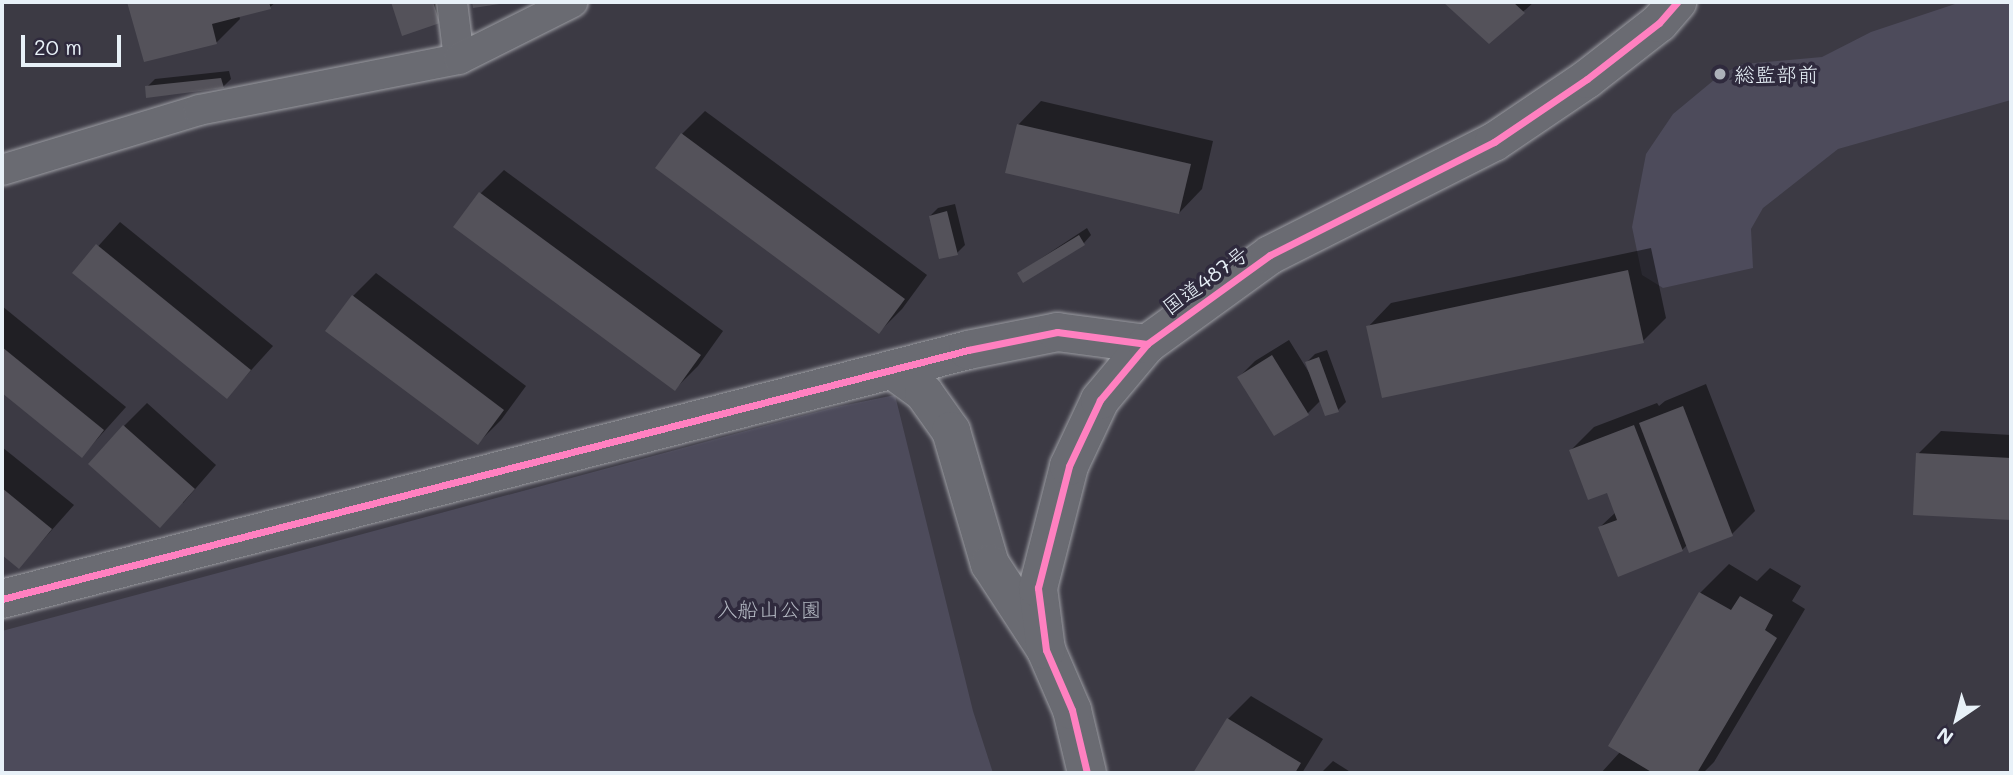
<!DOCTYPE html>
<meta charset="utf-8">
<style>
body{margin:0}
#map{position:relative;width:2013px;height:775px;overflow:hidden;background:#3c3a44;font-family:Mali,"Klee One",sans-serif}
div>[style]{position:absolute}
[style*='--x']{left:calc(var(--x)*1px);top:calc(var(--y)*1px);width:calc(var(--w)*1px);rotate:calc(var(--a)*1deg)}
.green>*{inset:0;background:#4d4b5b}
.shadow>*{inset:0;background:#0007}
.building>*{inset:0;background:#54525a}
.roads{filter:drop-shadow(0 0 2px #9d9ea4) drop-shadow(0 0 2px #9d9ea4)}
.street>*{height:30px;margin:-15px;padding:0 15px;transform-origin:15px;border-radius:15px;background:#6a6b72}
.secondary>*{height:38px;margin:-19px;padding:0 19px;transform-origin:19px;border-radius:19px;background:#6a6b72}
.highway>*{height:38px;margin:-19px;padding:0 19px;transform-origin:19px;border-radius:19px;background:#6a6b72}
.cycleway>*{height:7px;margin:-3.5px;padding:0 3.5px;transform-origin:3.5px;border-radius:3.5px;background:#ff80c0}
.dots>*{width:19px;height:19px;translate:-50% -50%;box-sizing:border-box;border:4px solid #2f2a3d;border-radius:50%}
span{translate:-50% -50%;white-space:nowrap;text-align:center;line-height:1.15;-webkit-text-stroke:7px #2f2a3d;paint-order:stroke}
.poi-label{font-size:21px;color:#e8f1f8}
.left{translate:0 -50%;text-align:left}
.street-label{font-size:21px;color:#e8f1f8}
.park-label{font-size:21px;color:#b3b8c2}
.frame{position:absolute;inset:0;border:4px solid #e8f1f8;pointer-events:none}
.north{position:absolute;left:1922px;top:684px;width:70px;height:70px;-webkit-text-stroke:5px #2f2a3d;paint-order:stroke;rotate:215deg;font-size:19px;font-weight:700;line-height:28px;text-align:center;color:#e8f1f8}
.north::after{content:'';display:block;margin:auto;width:24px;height:32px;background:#e8f1f8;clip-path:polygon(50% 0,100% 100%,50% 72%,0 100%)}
.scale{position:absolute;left:21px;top:35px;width:100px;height:32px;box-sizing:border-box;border:4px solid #e8f1f8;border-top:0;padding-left:9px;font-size:21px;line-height:24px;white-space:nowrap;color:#e8f1f8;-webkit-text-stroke:5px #2f2a3d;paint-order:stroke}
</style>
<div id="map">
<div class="green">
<i style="clip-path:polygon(1961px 2px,2011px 2px,2011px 100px,1838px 149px,1763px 208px,1751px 229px,1753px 268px,1663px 288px,1642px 275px,1632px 227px,1646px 154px,1673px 114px,1720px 75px,1743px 64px,1822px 57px,1871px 32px)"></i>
<i style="clip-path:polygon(895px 395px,973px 711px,993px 773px,2px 773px,2px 631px,831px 408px)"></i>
</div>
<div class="shadow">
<i style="clip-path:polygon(129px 2px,276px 2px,270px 7px,239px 16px,240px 19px,217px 42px,146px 60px)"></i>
<i style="clip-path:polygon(393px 2px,454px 2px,439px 22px,403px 33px)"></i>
<i style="clip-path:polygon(1446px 2px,1534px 2px,1489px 42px)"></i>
<i style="clip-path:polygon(229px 71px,231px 79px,223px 87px,147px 87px,155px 79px)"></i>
<i style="clip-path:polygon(1041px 101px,1213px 141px,1202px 189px,1179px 213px,1018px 125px)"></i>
<i style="clip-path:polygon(705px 111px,927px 275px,902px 309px,879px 332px,682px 134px)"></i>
<i style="clip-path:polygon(504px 170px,723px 331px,698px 366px,675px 389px,455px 227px,481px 193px)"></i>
<i style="clip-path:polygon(955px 204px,965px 245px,957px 253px,930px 216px,938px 208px)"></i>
<i style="clip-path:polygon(120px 222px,273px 346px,227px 397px,75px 272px)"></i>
<i style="clip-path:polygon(1087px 228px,1091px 235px,1084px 243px,1019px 273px)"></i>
<i style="clip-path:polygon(1651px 248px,1666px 318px,1643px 341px,1368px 327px,1391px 303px)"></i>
<i style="clip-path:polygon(376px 273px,526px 386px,501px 420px,478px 443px,353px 296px)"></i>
<i style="clip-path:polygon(2px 306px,126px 407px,82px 456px,2px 391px)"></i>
<i style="clip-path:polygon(1289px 340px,1310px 374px,1307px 362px,1315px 354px,1327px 350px,1346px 402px,1338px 410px,1321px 400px,1308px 413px,1275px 434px,1239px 377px,1255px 361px)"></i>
<i style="clip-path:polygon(1706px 384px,1755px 511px,1732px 534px,1688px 544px,1682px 550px,1600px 527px,1616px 512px,1608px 490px,1571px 450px,1594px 427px,1657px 403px,1659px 406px,1665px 401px)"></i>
<i style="clip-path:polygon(147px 403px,216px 465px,183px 503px,124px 426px)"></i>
<i style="clip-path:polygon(1941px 431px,2011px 435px,2011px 518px,1915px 513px,1918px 454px)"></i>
<i style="clip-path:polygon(2px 447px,74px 505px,19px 567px,2px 553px)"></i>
<i style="clip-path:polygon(1729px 564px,1757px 581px,1770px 568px,1801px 586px,1792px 601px,1805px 609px,1714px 762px,1703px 773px,1601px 773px,1620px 752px,1700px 593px)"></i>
<i style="clip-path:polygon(1251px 696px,1323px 739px,1302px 773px,1195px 773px,1228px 719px)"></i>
<i style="clip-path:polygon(1333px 761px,1352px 773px,1321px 773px)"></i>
</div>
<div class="building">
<i style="clip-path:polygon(127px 2px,269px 2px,271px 9px,212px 24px,217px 44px,144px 62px)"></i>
<i style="clip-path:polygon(391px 2px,433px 2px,440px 23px,402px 36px)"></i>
<i style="clip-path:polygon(472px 2px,506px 2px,506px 3px,473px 8px)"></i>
<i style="clip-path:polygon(1443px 2px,1513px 2px,1525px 13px,1489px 44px)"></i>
<i style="clip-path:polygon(221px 78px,224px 88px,146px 98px,145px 86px)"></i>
<i style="clip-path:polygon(1017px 124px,1191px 164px,1179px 214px,1005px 173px)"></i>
<i style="clip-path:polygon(681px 133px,905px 299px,879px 334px,655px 168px)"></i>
<i style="clip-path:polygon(479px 192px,701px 355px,675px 391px,453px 227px)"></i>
<i style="clip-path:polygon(947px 211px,958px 255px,939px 259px,929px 216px)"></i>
<i style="clip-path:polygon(1079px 235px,1085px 245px,1023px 283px,1017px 273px)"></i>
<i style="clip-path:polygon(96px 244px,251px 370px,227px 399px,72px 273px)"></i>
<i style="clip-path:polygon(1628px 270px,1644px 343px,1382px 398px,1366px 326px)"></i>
<i style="clip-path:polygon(352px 295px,504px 410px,478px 445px,325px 331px)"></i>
<i style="clip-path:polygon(2px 347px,104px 430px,82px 458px,2px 393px)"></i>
<i style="clip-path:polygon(1272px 355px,1309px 415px,1274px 436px,1237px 377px)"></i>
<i style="clip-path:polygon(1319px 357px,1339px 412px,1325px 416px,1305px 362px)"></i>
<i style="clip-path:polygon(1683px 406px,1733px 536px,1689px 553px,1639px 423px)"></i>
<i style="clip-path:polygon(123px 425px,195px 489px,160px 528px,88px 464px)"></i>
<i style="clip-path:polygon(1634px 425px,1683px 551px,1618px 577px,1598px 527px,1617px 520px,1607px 493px,1588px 500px,1569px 450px)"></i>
<i style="clip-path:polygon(1916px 453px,2011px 458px,2011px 520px,1913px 515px)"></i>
<i style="clip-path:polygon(2px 488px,52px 529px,19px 569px,2px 555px)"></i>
<i style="clip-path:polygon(1699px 592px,1731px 610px,1740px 596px,1773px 615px,1765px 630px,1777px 638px,1697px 773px,1653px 773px,1608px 746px)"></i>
<i style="clip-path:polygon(1227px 718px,1301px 763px,1295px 773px,1193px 773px)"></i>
</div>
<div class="roads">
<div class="street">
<i style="--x:452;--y:2;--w:57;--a:83"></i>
<i style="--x:2;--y:170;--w:206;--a:-16.9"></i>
<i style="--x:199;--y:110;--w:265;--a:-11.1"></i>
<i style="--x:459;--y:59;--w:127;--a:-26.6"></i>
</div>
<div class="secondary">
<i style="--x:894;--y:371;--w:37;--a:36"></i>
<i style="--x:924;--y:393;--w:47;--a:54.6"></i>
<i style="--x:951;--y:431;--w:139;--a:73.7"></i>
<i style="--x:990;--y:564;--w:103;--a:56.9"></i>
<i style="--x:2;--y:599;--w:998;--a:-14.45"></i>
<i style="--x:968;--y:350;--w:91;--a:-11.4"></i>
<i style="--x:1057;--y:332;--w:91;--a:7.6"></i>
</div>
<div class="highway">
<i style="--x:1087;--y:773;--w:65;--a:-103.4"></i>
<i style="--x:1072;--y:710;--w:65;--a:-113.4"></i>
<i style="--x:1046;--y:650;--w:63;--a:-97.4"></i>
<i style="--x:1038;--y:588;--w:126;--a:-75.7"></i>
<i style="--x:1069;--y:466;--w:73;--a:-64.8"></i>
<i style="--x:1100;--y:400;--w:73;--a:-50"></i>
<i style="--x:1147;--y:344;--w:152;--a:-35.9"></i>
<i style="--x:1270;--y:255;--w:251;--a:-26.8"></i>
<i style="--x:1494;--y:142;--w:112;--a:-34.1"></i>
<i style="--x:1587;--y:79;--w:91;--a:-37.9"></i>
<i style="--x:1659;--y:23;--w:28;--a:-49"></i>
</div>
</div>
<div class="cycleway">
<i style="--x:2;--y:599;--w:998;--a:-14.45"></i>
<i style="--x:968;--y:350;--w:91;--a:-11.4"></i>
<i style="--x:1057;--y:332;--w:91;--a:7.6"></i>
<i style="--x:1087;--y:773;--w:65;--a:-103.4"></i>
<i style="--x:1072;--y:710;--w:65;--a:-113.4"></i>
<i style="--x:1046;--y:650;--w:63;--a:-97.4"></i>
<i style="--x:1038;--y:588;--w:126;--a:-75.7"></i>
<i style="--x:1069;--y:466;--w:73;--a:-64.8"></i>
<i style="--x:1100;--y:400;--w:73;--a:-50"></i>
<i style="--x:1147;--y:344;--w:152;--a:-35.9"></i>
<i style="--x:1270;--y:255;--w:251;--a:-26.8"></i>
<i style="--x:1494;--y:142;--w:112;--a:-34.1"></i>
<i style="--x:1587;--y:79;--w:91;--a:-37.9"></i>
<i style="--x:1659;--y:23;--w:28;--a:-49"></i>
</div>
<div class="dots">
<i style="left:1720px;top:74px;background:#acb1b9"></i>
</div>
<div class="poi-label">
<span class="left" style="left:1734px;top:74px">総監部前</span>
</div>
<div class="street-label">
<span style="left:1205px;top:280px;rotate:-36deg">国道487号</span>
</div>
<div class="park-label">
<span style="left:769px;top:609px">入船山公園</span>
</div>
<div class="frame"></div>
<div class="north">N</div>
<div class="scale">20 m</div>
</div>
